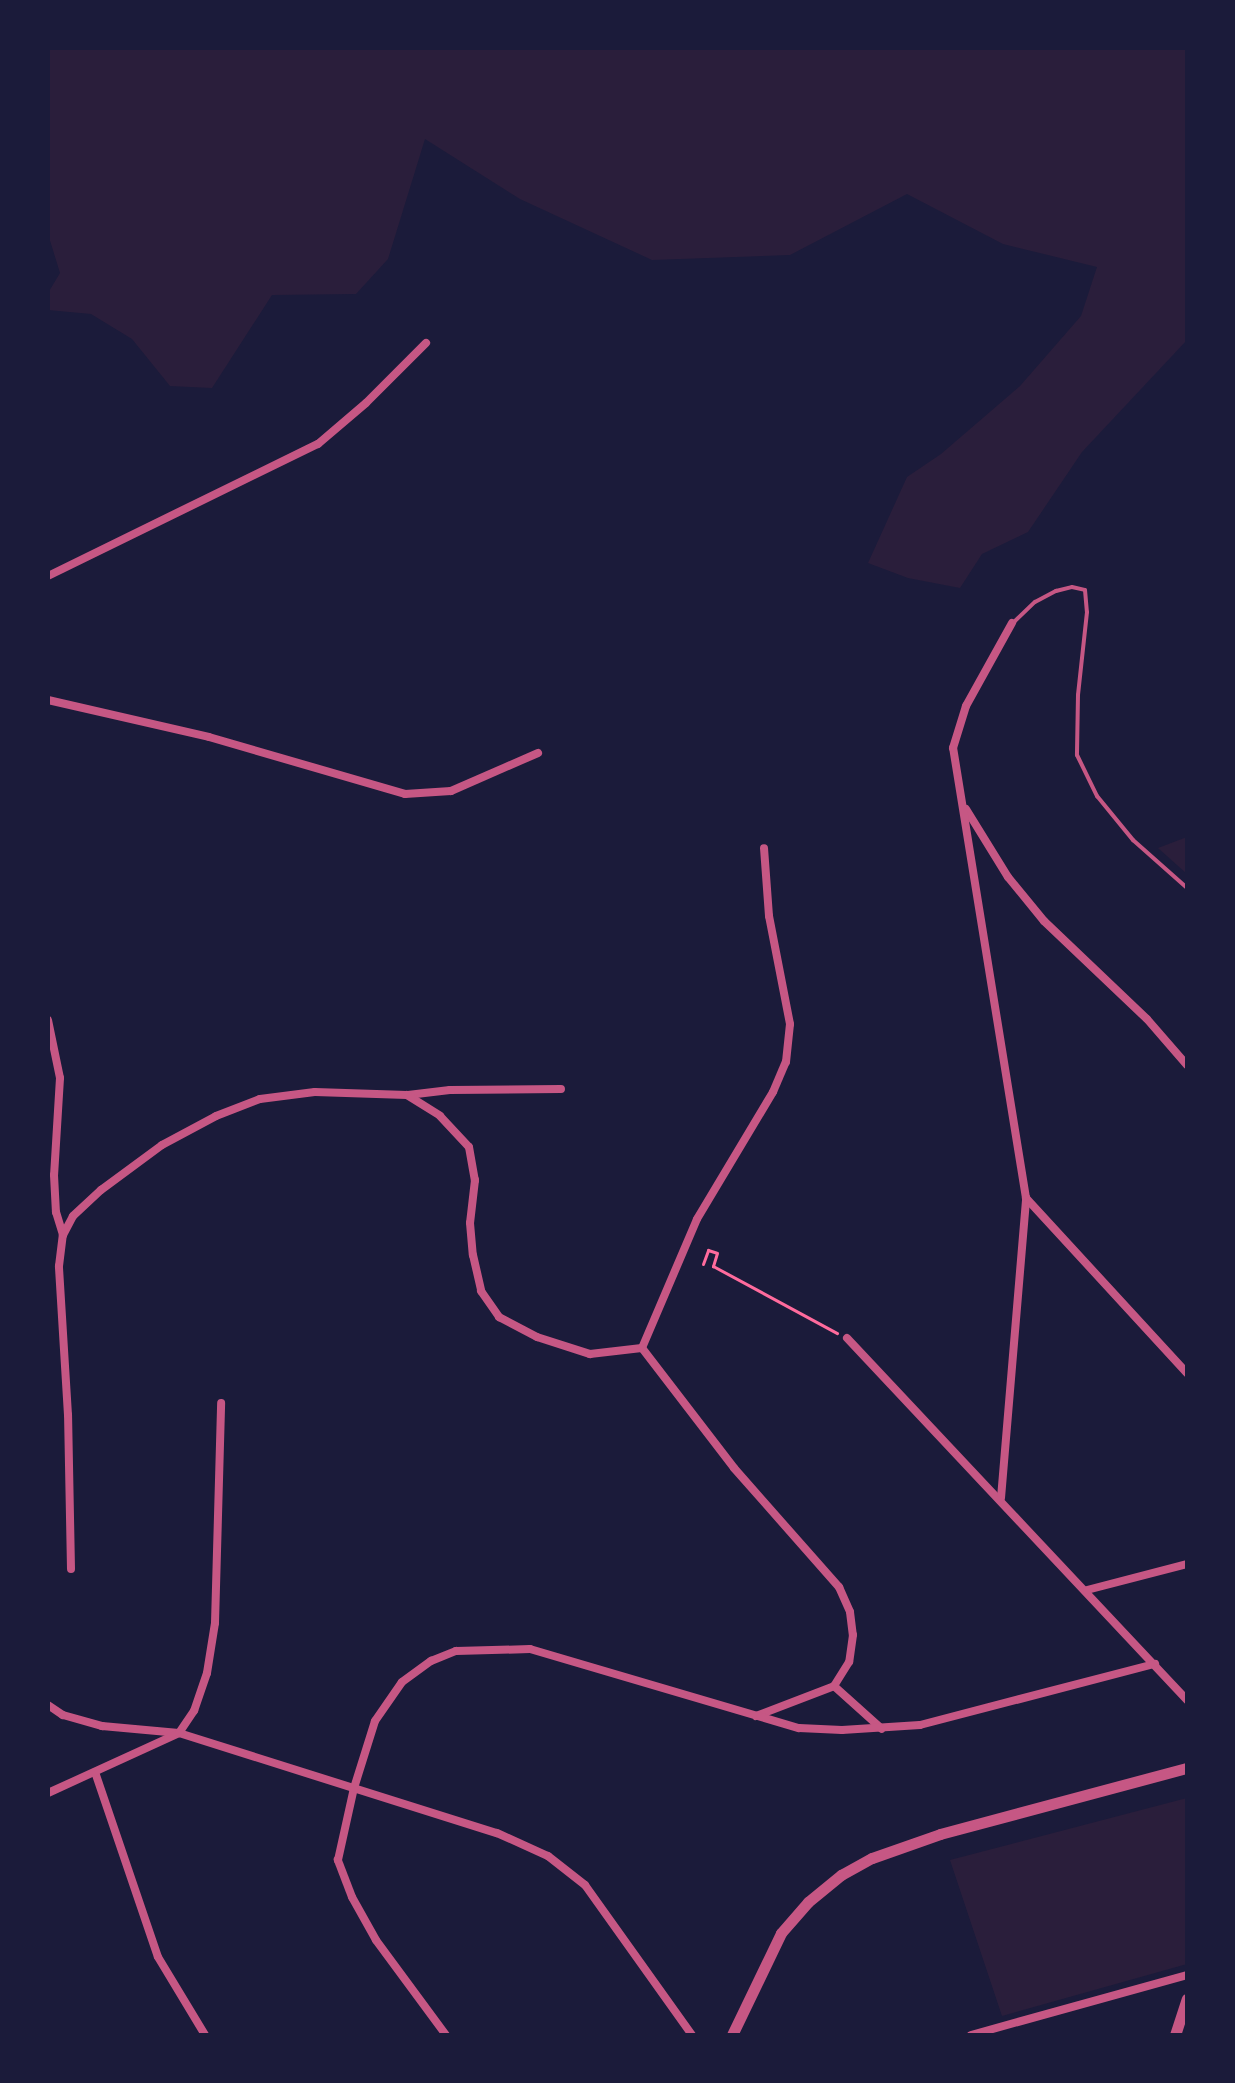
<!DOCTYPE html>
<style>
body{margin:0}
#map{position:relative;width:1235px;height:2083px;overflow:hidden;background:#1b1b3a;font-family:"Source Sans 3",sans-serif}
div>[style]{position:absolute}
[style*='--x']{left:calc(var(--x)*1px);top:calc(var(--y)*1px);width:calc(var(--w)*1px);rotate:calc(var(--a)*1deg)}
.green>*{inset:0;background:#2a1e3b}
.path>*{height:3px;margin:-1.5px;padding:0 1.5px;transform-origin:1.5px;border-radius:1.5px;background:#ff6b9d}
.service>*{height:4px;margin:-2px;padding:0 2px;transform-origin:2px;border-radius:2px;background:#c65784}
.minor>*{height:8px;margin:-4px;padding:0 4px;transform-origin:4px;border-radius:4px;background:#c65784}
.tertiary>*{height:11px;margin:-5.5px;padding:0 5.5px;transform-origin:5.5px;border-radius:5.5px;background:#c65784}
span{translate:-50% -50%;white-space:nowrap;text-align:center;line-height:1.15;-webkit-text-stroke:6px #1b1b3a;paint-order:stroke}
.frame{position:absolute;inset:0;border:50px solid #1b1b3a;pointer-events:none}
</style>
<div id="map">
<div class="green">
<i style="clip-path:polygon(48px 48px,1187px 48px,1187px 340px,1082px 452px,1028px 532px,982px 554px,960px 588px,908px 578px,868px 563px,907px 477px,941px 454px,1020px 386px,1081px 316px,1097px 267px,1003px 244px,907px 194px,790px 255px,652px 260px,520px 199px,425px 139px,388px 259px,356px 294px,272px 295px,212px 388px,170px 386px,132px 339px,91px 314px,48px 310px,48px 293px,60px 273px,48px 234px)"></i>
<i style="clip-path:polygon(1187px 837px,1187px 874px,1158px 848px)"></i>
<i style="clip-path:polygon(1187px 1798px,1187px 1964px,1002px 2016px,950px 1860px)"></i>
</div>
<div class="path">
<i style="--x:703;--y:1264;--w:15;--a:-70"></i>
<i style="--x:708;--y:1250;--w:9;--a:18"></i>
<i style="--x:717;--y:1253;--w:14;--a:107"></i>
<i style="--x:713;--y:1266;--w:141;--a:28.4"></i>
</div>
<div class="service">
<i style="--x:1014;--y:622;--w:29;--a:-44"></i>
<i style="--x:1035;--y:602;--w:24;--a:-28"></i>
<i style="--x:1056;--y:591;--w:16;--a:-14"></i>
<i style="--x:1072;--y:587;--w:13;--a:13"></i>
<i style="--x:1085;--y:590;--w:22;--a:85"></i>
<i style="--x:1087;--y:612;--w:83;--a:96.2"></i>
<i style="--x:1078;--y:695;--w:60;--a:91"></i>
<i style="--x:1077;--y:755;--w:46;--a:64"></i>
<i style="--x:1097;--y:796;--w:57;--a:50.7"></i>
<i style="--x:1133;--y:840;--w:72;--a:41.6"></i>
</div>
<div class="minor">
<i style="--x:48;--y:576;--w:301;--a:-26.1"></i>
<i style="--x:318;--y:444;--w:63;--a:-40.5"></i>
<i style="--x:366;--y:403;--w:85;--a:-45"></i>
<i style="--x:48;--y:700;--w:165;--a:12.9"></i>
<i style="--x:209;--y:737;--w:204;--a:16.2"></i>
<i style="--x:405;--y:794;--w:46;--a:-3.7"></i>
<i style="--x:451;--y:791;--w:95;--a:-23.6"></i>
<i style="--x:966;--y:809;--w:80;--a:58.3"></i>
<i style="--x:1008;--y:877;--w:57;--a:50.7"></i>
<i style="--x:1044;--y:921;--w:142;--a:43.6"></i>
<i style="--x:1147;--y:1019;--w:61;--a:49"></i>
<i style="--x:48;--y:1020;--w:59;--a:78.3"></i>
<i style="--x:60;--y:1078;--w:97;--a:93.5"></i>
<i style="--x:54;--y:1175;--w:37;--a:87"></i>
<i style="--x:56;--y:1212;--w:24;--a:73"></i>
<i style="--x:408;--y:1095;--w:42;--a:-6.8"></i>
<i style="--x:450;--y:1090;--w:111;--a:-0.5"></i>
<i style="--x:1026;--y:1198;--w:238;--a:47.4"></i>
<i style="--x:847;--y:1338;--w:497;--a:46.8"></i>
<i style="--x:642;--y:1348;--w:140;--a:-66.9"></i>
<i style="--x:697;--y:1219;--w:148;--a:-59.1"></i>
<i style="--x:773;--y:1092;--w:33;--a:-67"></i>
<i style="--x:786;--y:1062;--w:38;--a:-84"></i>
<i style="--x:790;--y:1024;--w:110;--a:-101"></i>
<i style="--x:769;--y:916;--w:68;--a:-94.2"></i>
<i style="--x:642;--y:1348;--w:151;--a:52.5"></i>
<i style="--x:734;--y:1468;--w:159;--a:48.6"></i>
<i style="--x:839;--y:1587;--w:27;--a:66"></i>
<i style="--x:850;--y:1612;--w:23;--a:83"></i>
<i style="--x:853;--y:1635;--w:27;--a:98"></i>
<i style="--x:849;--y:1662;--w:28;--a:122"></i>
<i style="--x:834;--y:1686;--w:64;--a:41.9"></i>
<i style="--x:1001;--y:1498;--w:301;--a:-85.2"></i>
<i style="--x:1026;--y:1198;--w:456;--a:-99.2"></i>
<i style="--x:953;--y:748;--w:44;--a:-72.8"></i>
<i style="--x:966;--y:706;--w:95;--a:-61"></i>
<i style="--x:71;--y:1569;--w:154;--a:-91.1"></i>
<i style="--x:68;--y:1415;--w:149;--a:-93.5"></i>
<i style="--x:59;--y:1266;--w:31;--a:-83"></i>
<i style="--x:63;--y:1235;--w:21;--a:-62"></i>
<i style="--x:73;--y:1216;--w:38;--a:-43"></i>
<i style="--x:101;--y:1190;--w:76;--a:-36.4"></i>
<i style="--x:162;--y:1145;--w:61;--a:-28.2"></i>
<i style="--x:216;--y:1116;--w:47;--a:-21.1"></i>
<i style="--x:260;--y:1099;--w:55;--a:-7.3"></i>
<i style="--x:315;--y:1092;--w:92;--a:1.9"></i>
<i style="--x:407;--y:1095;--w:39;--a:32"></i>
<i style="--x:440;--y:1116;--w:42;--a:46.9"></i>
<i style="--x:469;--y:1147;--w:34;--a:80"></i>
<i style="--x:475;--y:1180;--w:43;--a:96.6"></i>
<i style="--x:470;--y:1223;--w:32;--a:85"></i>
<i style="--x:473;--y:1255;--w:37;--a:77"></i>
<i style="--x:481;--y:1291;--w:32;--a:55"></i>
<i style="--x:499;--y:1317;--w:43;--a:27.8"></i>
<i style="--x:537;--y:1337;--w:56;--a:17.8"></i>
<i style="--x:590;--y:1354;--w:52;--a:-6.6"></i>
<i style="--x:1087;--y:1590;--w:103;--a:-14.6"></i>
<i style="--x:48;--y:1705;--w:18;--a:34"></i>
<i style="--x:63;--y:1715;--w:41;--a:15.8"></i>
<i style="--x:102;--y:1726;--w:77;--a:5.2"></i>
<i style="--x:179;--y:1733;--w:333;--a:17.5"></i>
<i style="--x:497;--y:1833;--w:56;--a:24.3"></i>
<i style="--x:548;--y:1856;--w:47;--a:38.1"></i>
<i style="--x:585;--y:1885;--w:184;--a:54.5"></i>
<i style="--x:756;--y:1716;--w:84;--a:-21"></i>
<i style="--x:95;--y:1772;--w:195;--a:71.2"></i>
<i style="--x:158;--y:1957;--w:91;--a:58.9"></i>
<i style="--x:48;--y:1793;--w:144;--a:-24.6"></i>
<i style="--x:179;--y:1733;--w:27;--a:-56"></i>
<i style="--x:194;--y:1711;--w:40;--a:-71.1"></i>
<i style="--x:207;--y:1673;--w:51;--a:-80.9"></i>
<i style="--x:215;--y:1623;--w:220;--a:-88.4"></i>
<i style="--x:446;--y:2035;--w:118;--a:-126.4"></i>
<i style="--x:376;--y:1940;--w:49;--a:-119.2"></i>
<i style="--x:352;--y:1897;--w:40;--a:-111"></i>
<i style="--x:338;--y:1860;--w:74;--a:-77.5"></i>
<i style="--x:354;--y:1788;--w:70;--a:-72.6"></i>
<i style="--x:375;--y:1721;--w:47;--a:-55.3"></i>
<i style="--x:402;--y:1682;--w:36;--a:-36"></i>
<i style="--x:431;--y:1661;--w:27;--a:-22"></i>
<i style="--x:456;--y:1651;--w:74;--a:-1.5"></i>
<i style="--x:530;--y:1649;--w:280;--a:16.4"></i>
<i style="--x:799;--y:1728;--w:43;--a:2.7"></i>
<i style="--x:842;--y:1730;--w:78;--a:-3.7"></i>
<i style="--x:920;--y:1725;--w:243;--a:-14.6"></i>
<i style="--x:971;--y:2035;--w:224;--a:-15.5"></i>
</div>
<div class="tertiary">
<i style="--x:732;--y:2035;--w:113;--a:-64.3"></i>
<i style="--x:781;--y:1933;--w:41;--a:-48.9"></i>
<i style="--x:808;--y:1902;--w:43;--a:-39.3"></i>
<i style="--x:841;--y:1875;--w:35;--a:-29"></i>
<i style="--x:872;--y:1858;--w:72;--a:-19.4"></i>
<i style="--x:940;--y:1834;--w:256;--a:-15"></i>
<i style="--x:1175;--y:2035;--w:38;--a:-72"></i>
</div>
<div class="frame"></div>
</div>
